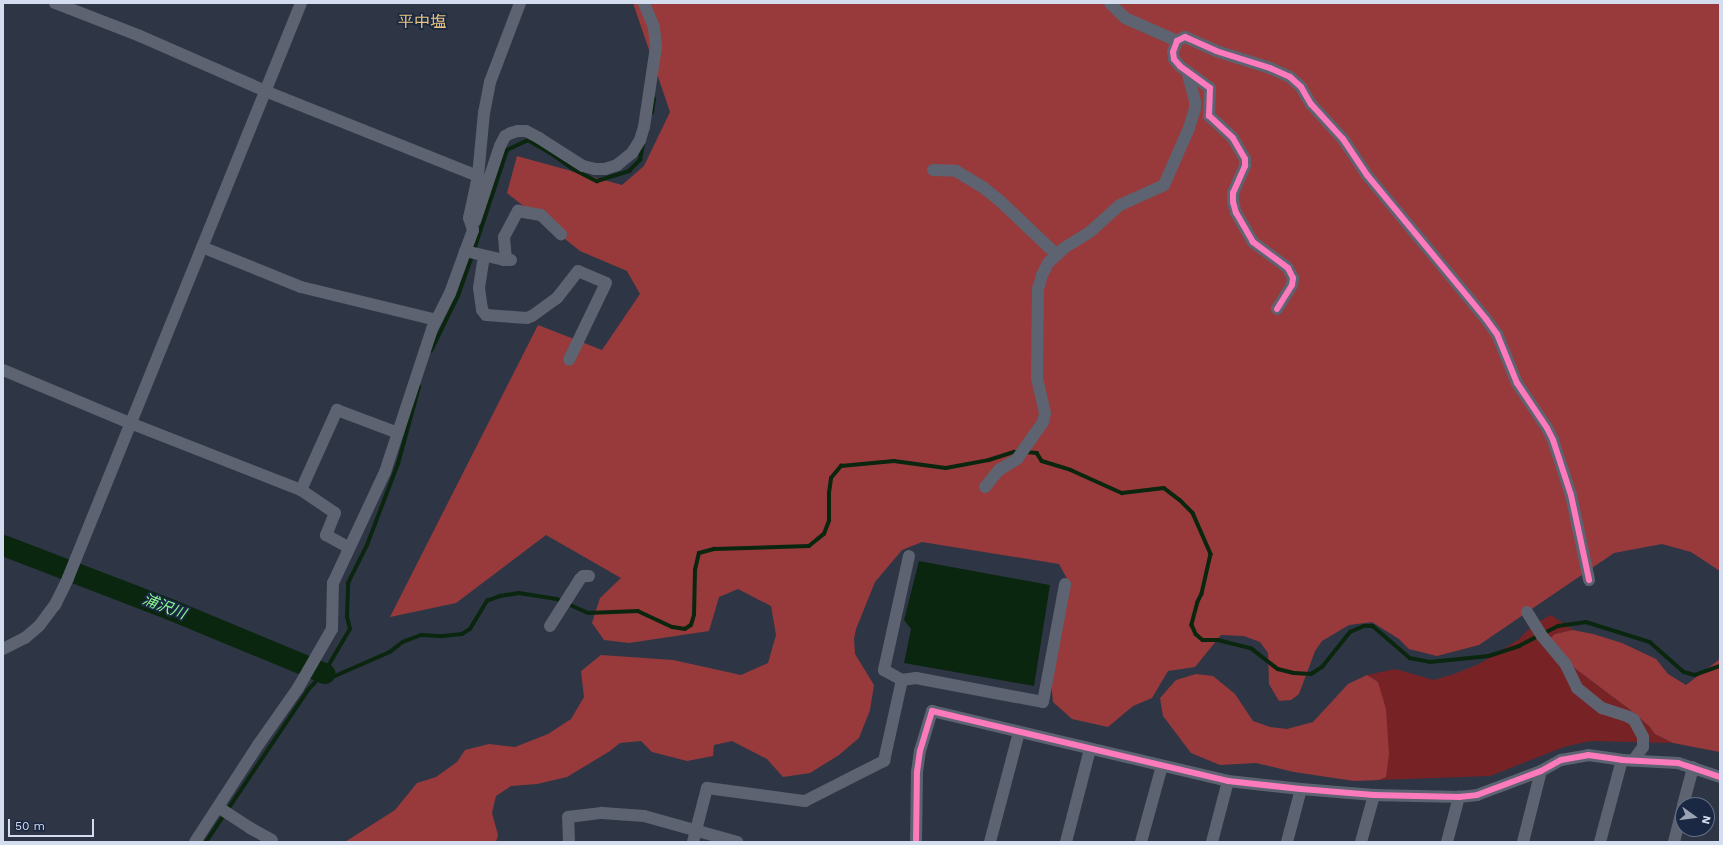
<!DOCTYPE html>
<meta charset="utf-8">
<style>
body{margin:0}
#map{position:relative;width:1723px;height:845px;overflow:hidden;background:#2e3645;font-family:"Work Sans","Noto Sans JP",sans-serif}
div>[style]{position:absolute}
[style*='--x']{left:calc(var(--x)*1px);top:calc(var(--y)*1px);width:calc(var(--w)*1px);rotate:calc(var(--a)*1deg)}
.green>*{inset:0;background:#772326}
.forest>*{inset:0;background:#983a3b}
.water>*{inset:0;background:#0b260f}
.stream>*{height:3.5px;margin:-1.75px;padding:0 1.75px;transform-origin:1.75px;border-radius:1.75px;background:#0b260f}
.river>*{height:21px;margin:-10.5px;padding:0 10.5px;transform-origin:10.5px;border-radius:10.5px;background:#0b260f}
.minor>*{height:12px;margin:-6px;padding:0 6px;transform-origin:6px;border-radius:6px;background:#5d6370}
.cycleway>*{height:6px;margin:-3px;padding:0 3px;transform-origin:3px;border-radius:3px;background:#fd7abc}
span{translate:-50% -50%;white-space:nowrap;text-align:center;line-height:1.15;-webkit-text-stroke:3.5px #1b2843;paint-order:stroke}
.water-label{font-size:15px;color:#8bfa8f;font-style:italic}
.quarter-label{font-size:16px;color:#e8c57c}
.frame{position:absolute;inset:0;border:4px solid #d4ddef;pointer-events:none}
.north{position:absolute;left:1675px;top:797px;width:40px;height:40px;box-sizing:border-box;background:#1b2843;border:1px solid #657088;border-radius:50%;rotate:104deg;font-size:11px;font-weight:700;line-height:16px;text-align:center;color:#d4ddef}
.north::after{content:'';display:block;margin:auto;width:14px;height:18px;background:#9aa3b4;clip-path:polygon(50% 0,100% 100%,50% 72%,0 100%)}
.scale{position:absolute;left:8px;top:819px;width:86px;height:18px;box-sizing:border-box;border:2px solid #d4ddef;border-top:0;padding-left:5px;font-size:12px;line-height:14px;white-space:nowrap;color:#d4ddef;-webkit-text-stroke:3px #1b2843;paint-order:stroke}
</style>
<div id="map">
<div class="green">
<i style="clip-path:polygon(1551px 615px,1573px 630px,1555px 634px,1552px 651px,1633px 712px,1649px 726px,1655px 734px,1673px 743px,1590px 741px,1564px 747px,1490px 776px,1379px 780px,1386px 777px,1378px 682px,1367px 675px,1395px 669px,1434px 680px,1454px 674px,1479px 664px,1518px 640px,1533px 625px)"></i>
</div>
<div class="forest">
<i style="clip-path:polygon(633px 3px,1720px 3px,1720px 571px,1691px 552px,1662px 544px,1614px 553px,1479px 645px,1437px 656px,1409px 649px,1399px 639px,1372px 622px,1349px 625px,1322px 641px,1315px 651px,1299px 694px,1291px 700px,1279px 701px,1269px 684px,1268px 653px,1260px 642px,1244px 636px,1221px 635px,1195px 667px,1168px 671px,1152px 698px,1133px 706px,1108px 727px,1072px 719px,1053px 702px,1050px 671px,1070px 584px,1059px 564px,922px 542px,902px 550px,875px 582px,856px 629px,854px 639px,855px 654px,874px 685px,870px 710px,859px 738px,839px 755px,810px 773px,783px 777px,767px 759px,732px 741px,714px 745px,713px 756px,687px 761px,652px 752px,641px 741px,620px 743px,610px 751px,567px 777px,537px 784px,511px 786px,496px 796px,492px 813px,498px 835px,496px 842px,345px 842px,395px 810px,417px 783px,436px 777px,457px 762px,465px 750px,489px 744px,515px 747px,548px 734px,571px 719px,584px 697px,581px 671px,601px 655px,673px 660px,741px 675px,768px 663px,776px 635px,771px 606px,738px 589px,719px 597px,709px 631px,629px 643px,604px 640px,592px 623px,600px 598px,621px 578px,546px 535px,456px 603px,390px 617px,538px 325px,602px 350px,640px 294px,627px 271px,580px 251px,507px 193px,517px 156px,622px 185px,644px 166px,670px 112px)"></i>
<i style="clip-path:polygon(1573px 630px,1593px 634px,1622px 643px,1656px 659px,1668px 674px,1686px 685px,1720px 659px,1720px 752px,1673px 743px,1655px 734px,1649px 726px,1633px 712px,1552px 651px,1548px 640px,1555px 634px)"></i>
<i style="clip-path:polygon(1196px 674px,1213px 676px,1235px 694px,1253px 721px,1270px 727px,1287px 729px,1313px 722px,1348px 684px,1367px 675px,1378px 682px,1386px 709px,1389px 754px,1386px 777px,1379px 780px,1354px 781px,1294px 772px,1256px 763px,1220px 765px,1191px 753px,1163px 716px,1160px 698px,1176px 680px)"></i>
</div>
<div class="water">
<i style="clip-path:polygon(919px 561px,1050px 585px,1034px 686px,904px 663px,911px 629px,904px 620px)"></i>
</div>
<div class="stream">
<i style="--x:652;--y:113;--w:14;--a:-82"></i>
<i style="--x:474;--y:250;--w:105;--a:-71.7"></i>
<i style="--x:507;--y:150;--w:23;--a:-25"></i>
<i style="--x:528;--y:140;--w:24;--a:30"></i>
<i style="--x:549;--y:152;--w:29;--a:35"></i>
<i style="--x:573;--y:169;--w:27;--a:27"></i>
<i style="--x:597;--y:181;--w:34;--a:-17"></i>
<i style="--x:629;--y:171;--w:16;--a:-45"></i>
<i style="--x:640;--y:160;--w:16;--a:-79"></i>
<i style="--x:431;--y:351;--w:61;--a:-63.9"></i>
<i style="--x:458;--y:296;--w:42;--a:-70.7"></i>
<i style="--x:1025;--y:452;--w:12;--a:5"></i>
<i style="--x:1037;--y:453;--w:9;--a:58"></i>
<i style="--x:1042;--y:461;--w:30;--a:17"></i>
<i style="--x:1071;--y:470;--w:56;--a:24.3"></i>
<i style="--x:1122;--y:493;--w:42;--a:-6.8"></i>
<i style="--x:1164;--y:488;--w:20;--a:37"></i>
<i style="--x:1180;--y:500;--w:18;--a:45"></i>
<i style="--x:1193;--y:513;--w:45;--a:66.3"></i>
<i style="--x:1211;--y:554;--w:41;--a:102.7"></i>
<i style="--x:1202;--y:594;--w:9;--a:117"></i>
<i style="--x:1198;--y:602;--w:24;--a:105"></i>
<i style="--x:1192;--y:625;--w:10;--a:66"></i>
<i style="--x:1196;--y:634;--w:9;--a:41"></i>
<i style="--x:1203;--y:640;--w:15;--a:0"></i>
<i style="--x:1218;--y:640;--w:34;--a:14"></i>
<i style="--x:1251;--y:648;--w:34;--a:38"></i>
<i style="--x:1278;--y:669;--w:16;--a:14"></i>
<i style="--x:1294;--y:673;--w:17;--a:3"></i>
<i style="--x:1311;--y:674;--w:13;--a:-32"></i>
<i style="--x:1322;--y:667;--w:45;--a:-51.3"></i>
<i style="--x:1350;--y:632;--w:15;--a:-23"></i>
<i style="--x:1364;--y:626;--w:9;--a:0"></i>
<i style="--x:1373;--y:626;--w:49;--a:40.9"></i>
<i style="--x:1410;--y:658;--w:20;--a:11"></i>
<i style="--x:1430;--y:662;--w:59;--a:-5.8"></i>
<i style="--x:1489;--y:656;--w:32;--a:-18"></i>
<i style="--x:1519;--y:646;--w:44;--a:-27.1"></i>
<i style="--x:1558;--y:626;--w:28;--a:-8"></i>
<i style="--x:1586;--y:622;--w:67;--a:17.4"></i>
<i style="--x:1650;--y:642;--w:45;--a:41.4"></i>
<i style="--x:1684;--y:672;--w:11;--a:15"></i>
<i style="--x:1695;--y:675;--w:27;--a:-20"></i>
<i style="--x:324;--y:673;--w:11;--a:15"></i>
<i style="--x:335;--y:676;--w:60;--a:-23.6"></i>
<i style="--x:390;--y:652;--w:16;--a:-38"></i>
<i style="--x:403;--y:642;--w:19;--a:-21"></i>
<i style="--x:421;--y:635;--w:22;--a:3"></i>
<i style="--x:443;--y:636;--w:19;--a:-6"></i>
<i style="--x:462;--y:634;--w:9;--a:-32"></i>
<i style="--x:470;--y:629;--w:33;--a:-59"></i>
<i style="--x:487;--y:601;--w:14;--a:-21"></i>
<i style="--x:500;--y:596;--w:19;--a:-9"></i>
<i style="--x:519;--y:593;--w:38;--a:9"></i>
<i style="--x:557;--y:599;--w:34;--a:24"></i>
<i style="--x:588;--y:613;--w:50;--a:-2.3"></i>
<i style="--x:638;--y:611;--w:38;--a:25"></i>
<i style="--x:673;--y:627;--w:12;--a:9"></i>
<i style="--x:685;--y:629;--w:7;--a:-34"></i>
<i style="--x:691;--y:625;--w:10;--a:-73"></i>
<i style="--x:694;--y:615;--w:45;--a:-88.7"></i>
<i style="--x:695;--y:570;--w:17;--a:-77"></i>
<i style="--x:699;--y:553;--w:16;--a:-15"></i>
<i style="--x:714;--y:549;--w:95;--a:-1.8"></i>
<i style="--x:809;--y:546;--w:19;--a:-39"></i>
<i style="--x:824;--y:534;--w:14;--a:-69"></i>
<i style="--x:829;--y:521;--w:28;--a:-90"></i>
<i style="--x:829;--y:493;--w:15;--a:-82"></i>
<i style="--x:831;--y:478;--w:16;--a:-50"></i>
<i style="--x:841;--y:466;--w:53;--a:-5.4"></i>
<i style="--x:894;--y:461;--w:52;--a:7.7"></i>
<i style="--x:946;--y:468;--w:44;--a:-10.5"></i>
<i style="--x:989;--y:460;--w:26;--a:-18"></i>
<i style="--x:1014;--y:452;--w:5;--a:0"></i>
<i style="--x:206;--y:842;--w:183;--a:-56.1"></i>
<i style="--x:308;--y:690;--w:23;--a:-47"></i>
<i style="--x:324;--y:673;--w:51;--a:-59.4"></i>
<i style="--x:350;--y:629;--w:12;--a:-104"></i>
<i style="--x:347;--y:617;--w:34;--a:-88"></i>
<i style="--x:348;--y:583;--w:42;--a:-63.4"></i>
<i style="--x:367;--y:545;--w:87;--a:-69.1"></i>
<i style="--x:398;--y:464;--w:80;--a:-74.7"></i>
</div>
<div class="river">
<i style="--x:3;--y:545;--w:181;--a:21"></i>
<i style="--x:172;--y:610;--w:165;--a:22.5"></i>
</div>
<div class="minor">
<i style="--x:55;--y:3;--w:91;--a:21.2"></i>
<i style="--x:140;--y:36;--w:137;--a:23.7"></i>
<i style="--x:265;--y:91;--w:229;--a:21.8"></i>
<i style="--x:1110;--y:3;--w:21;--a:45"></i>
<i style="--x:1125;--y:18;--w:57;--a:23.9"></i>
<i style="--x:933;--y:170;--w:23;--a:2"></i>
<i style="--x:956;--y:171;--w:33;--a:31"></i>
<i style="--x:984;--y:188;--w:19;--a:39"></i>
<i style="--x:999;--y:200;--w:80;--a:43.5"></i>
<i style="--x:475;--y:221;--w:79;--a:-71.6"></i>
<i style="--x:500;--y:146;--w:11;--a:-63"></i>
<i style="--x:505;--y:136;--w:7;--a:-27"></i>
<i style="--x:511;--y:133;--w:7;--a:-16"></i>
<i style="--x:518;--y:131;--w:8;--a:0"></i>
<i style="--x:526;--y:131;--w:15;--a:28"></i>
<i style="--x:539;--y:138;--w:52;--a:32.5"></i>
<i style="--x:583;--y:166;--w:12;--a:14"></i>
<i style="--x:595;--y:169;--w:10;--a:0"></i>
<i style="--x:605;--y:169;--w:13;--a:-18"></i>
<i style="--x:617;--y:165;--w:19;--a:-39"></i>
<i style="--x:632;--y:153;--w:15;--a:-58"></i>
<i style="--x:640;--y:140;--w:14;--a:-73"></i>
<i style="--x:644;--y:127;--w:81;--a:-81.5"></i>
<i style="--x:656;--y:47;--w:20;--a:-96"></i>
<i style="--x:654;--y:27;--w:26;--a:-113"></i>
<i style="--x:202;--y:247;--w:107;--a:22"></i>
<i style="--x:301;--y:287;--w:139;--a:13.7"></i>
<i style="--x:465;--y:251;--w:39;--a:13"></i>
<i style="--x:503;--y:260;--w:8;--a:0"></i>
<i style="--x:484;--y:256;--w:32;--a:99"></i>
<i style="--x:479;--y:288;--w:22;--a:82"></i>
<i style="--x:482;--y:310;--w:6;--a:51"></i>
<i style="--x:486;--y:315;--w:41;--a:4.2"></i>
<i style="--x:527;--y:318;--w:5;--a:-22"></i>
<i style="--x:532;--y:316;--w:31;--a:-36"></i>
<i style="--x:557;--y:298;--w:34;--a:-52"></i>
<i style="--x:578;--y:271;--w:30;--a:23"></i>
<i style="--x:606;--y:283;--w:85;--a:115.7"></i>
<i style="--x:506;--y:260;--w:23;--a:-95"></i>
<i style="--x:504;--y:237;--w:30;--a:-62"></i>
<i style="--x:518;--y:211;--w:23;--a:10"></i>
<i style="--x:541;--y:215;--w:28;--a:44"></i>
<i style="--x:1277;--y:309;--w:28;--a:-58"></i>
<i style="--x:1292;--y:285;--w:7;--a:-82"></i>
<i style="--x:1293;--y:278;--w:11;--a:-117"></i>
<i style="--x:1288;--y:268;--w:44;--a:-143.4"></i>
<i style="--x:1253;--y:242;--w:34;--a:-120"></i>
<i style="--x:1236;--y:213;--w:11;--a:-105"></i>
<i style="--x:1233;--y:202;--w:9;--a:-90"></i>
<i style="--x:1233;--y:193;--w:30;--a:-66"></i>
<i style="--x:1245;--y:166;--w:7;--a:-90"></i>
<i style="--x:1245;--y:159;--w:24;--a:-120"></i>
<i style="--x:1233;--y:138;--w:33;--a:-137"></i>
<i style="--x:1209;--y:116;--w:28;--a:-88"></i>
<i style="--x:1210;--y:88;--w:37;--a:-144"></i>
<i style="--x:1180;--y:66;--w:9;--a:-131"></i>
<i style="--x:1174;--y:59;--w:7;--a:-98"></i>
<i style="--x:1173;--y:52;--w:12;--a:-70"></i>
<i style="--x:1177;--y:41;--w:9;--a:-27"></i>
<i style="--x:1185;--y:37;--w:34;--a:24"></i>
<i style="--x:1216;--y:51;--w:57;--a:17.5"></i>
<i style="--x:1270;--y:68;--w:22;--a:24"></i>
<i style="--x:1290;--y:77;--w:15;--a:42"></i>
<i style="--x:1301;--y:87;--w:20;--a:60"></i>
<i style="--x:1311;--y:104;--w:47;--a:47.6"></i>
<i style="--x:1343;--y:139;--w:43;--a:56.3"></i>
<i style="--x:1367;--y:175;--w:187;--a:50.4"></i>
<i style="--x:1486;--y:319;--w:19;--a:54"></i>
<i style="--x:1497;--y:334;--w:53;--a:67.8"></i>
<i style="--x:1517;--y:383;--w:54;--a:56.3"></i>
<i style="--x:1547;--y:428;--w:13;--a:63"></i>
<i style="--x:1553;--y:440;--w:58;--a:71.9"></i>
<i style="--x:1571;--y:495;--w:87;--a:78"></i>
<i style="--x:3;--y:370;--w:138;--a:22.7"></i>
<i style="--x:130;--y:423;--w:184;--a:21.4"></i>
<i style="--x:301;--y:490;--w:41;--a:34.1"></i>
<i style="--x:335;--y:513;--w:24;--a:112"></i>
<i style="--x:326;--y:535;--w:26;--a:29"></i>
<i style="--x:985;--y:487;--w:22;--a:-51"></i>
<i style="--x:999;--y:470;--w:21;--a:-31"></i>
<i style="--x:1017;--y:459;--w:45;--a:-54.9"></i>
<i style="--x:1043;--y:422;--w:9;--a:-77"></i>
<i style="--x:1045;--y:413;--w:35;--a:-103"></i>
<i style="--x:1037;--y:379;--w:90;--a:-89.4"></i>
<i style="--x:1038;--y:289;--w:15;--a:-74"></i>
<i style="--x:1042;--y:275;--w:13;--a:-63"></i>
<i style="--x:1048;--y:263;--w:22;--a:-43"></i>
<i style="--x:1064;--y:248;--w:32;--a:-32"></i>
<i style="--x:1091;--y:231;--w:39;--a:-42"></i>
<i style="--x:1120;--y:205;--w:48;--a:-24.4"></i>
<i style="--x:1164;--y:185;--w:62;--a:-66.3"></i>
<i style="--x:1189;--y:128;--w:21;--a:-73"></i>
<i style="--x:1195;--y:108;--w:7;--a:-90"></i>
<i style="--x:1195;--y:101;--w:31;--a:-105"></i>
<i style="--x:301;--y:490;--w:88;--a:-65.8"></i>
<i style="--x:337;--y:410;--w:65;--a:20.7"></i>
<i style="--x:909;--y:556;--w:117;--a:102.4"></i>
<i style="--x:884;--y:670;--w:21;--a:29"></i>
<i style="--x:902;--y:680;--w:14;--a:-8"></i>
<i style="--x:916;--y:678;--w:129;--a:10.7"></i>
<i style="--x:1043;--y:702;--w:120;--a:-79.4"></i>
<i style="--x:1527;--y:612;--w:28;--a:58"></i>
<i style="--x:1542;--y:636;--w:35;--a:50"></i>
<i style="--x:1565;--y:663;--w:28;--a:64"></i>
<i style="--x:1577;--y:688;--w:32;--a:39"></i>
<i style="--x:1602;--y:708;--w:28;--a:18"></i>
<i style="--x:1629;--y:717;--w:6;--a:31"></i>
<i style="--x:1634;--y:720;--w:19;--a:62"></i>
<i style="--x:1643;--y:737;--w:10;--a:90"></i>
<i style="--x:1643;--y:747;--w:17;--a:126"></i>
<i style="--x:550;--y:626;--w:56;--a:-57.4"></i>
<i style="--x:580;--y:579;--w:4;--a:-45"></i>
<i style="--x:583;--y:576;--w:6;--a:0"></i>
<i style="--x:3;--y:649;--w:25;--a:-27"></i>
<i style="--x:25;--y:638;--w:18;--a:-41"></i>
<i style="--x:39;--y:626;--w:26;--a:-53"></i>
<i style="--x:55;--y:605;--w:30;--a:-64"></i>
<i style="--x:68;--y:578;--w:620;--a:-67.94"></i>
<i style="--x:1683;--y:805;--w:39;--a:-75"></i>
<i style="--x:218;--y:807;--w:38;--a:33"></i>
<i style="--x:250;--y:828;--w:25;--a:29"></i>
<i style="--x:195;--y:842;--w:116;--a:-57"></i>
<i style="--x:258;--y:745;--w:70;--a:-54.9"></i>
<i style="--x:298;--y:688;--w:68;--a:-60"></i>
<i style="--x:332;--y:629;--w:46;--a:-88.8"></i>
<i style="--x:333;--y:583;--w:123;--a:-64.9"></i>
<i style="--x:385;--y:472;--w:151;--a:-71.8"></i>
<i style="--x:432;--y:329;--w:40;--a:-63.4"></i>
<i style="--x:450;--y:293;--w:67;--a:-69.9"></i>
<i style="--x:473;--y:230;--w:13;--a:-108"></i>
<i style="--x:469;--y:218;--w:43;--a:-77.9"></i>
<i style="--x:478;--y:176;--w:63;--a:-84.6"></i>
<i style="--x:484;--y:113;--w:32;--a:-79"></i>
<i style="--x:490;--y:82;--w:85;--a:-69.2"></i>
<i style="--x:569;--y:842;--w:25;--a:-92"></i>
<i style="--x:568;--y:817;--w:34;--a:-7"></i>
<i style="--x:602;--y:813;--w:42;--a:4.1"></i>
<i style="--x:644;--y:816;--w:97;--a:15.6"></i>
<i style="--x:693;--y:842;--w:56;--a:-75.5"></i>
<i style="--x:707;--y:788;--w:99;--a:7.6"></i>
<i style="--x:805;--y:801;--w:89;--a:-26.9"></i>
<i style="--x:884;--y:761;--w:83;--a:-77.5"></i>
<i style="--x:916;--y:842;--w:70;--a:-89.2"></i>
<i style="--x:917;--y:772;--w:21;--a:-82"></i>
<i style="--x:920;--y:751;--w:42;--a:-73.3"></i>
<i style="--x:932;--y:711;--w:304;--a:13.3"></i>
<i style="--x:1228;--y:781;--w:73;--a:6.3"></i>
<i style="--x:1301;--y:789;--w:73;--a:4.7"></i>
<i style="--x:1374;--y:795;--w:85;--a:1.3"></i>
<i style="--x:1459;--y:797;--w:18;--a:-6"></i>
<i style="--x:1477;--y:795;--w:68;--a:-20.6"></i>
<i style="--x:1541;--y:771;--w:23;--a:-29"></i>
<i style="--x:1561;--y:760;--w:27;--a:-10"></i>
<i style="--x:1588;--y:755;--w:34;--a:8"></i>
<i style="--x:1622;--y:760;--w:56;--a:3.1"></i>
<i style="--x:1678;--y:763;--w:44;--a:18.4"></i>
<i style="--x:990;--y:842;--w:114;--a:-75.2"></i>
<i style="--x:1066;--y:842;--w:96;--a:-75.5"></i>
<i style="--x:1141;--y:842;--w:79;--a:-74.6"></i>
<i style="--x:1212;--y:842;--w:63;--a:-75.3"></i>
<i style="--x:1287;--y:842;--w:55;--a:-75.2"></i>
<i style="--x:1361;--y:842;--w:49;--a:-74.5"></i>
<i style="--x:1447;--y:842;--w:47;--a:-75.1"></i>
<i style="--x:1523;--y:842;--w:73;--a:-75.8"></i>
<i style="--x:1600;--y:842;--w:85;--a:-75"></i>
<i style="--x:1674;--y:842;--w:37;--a:-76"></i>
</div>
<div class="cycleway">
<i style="--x:1277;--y:309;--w:28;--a:-58"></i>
<i style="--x:1292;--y:285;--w:7;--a:-82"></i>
<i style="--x:1293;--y:278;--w:11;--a:-117"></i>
<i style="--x:1288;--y:268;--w:44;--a:-143.4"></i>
<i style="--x:1253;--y:242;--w:34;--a:-120"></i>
<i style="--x:1236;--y:213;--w:11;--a:-105"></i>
<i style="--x:1233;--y:202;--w:9;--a:-90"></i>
<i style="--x:1233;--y:193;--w:30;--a:-66"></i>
<i style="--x:1245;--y:166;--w:7;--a:-90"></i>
<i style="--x:1245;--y:159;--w:24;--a:-120"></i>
<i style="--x:1233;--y:138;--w:33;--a:-137"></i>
<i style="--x:1209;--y:116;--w:28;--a:-88"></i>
<i style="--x:1210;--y:88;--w:37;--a:-144"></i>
<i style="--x:1180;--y:66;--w:9;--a:-131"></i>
<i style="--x:1174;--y:59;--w:7;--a:-98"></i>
<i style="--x:1173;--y:52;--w:12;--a:-70"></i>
<i style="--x:1177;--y:41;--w:9;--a:-27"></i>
<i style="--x:1185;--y:37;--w:34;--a:24"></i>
<i style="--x:1216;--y:51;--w:57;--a:17.5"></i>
<i style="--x:1270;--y:68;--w:22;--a:24"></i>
<i style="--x:1290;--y:77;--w:15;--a:42"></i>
<i style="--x:1301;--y:87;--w:20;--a:60"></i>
<i style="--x:1311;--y:104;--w:47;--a:47.6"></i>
<i style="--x:1343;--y:139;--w:43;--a:56.3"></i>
<i style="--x:1367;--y:175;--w:187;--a:50.4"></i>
<i style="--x:1486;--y:319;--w:19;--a:54"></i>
<i style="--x:1497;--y:334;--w:53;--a:67.8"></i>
<i style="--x:1517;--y:383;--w:54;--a:56.3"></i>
<i style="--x:1547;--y:428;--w:13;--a:63"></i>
<i style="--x:1553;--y:440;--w:58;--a:71.9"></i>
<i style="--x:1571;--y:495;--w:87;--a:78"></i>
<i style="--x:916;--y:842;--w:70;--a:-89.2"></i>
<i style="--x:917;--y:772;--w:21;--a:-82"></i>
<i style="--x:920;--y:751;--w:42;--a:-73.3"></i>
<i style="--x:932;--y:711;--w:304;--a:13.3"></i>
<i style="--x:1228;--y:781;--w:73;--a:6.3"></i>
<i style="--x:1301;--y:789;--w:73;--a:4.7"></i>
<i style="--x:1374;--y:795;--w:85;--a:1.3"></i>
<i style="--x:1459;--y:797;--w:18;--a:-6"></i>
<i style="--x:1477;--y:795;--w:68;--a:-20.6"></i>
<i style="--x:1541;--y:771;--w:23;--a:-29"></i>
<i style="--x:1561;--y:760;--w:27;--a:-10"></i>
<i style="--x:1588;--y:755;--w:34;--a:8"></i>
<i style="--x:1622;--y:760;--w:56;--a:3.1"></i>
<i style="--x:1678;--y:763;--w:44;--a:18.4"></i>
</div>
<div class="water-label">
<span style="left:164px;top:607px;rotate:21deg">浦沢川</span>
</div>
<div class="quarter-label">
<span style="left:422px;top:22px">平中塩</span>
</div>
<div class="frame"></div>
<div class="north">N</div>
<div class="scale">50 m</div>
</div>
